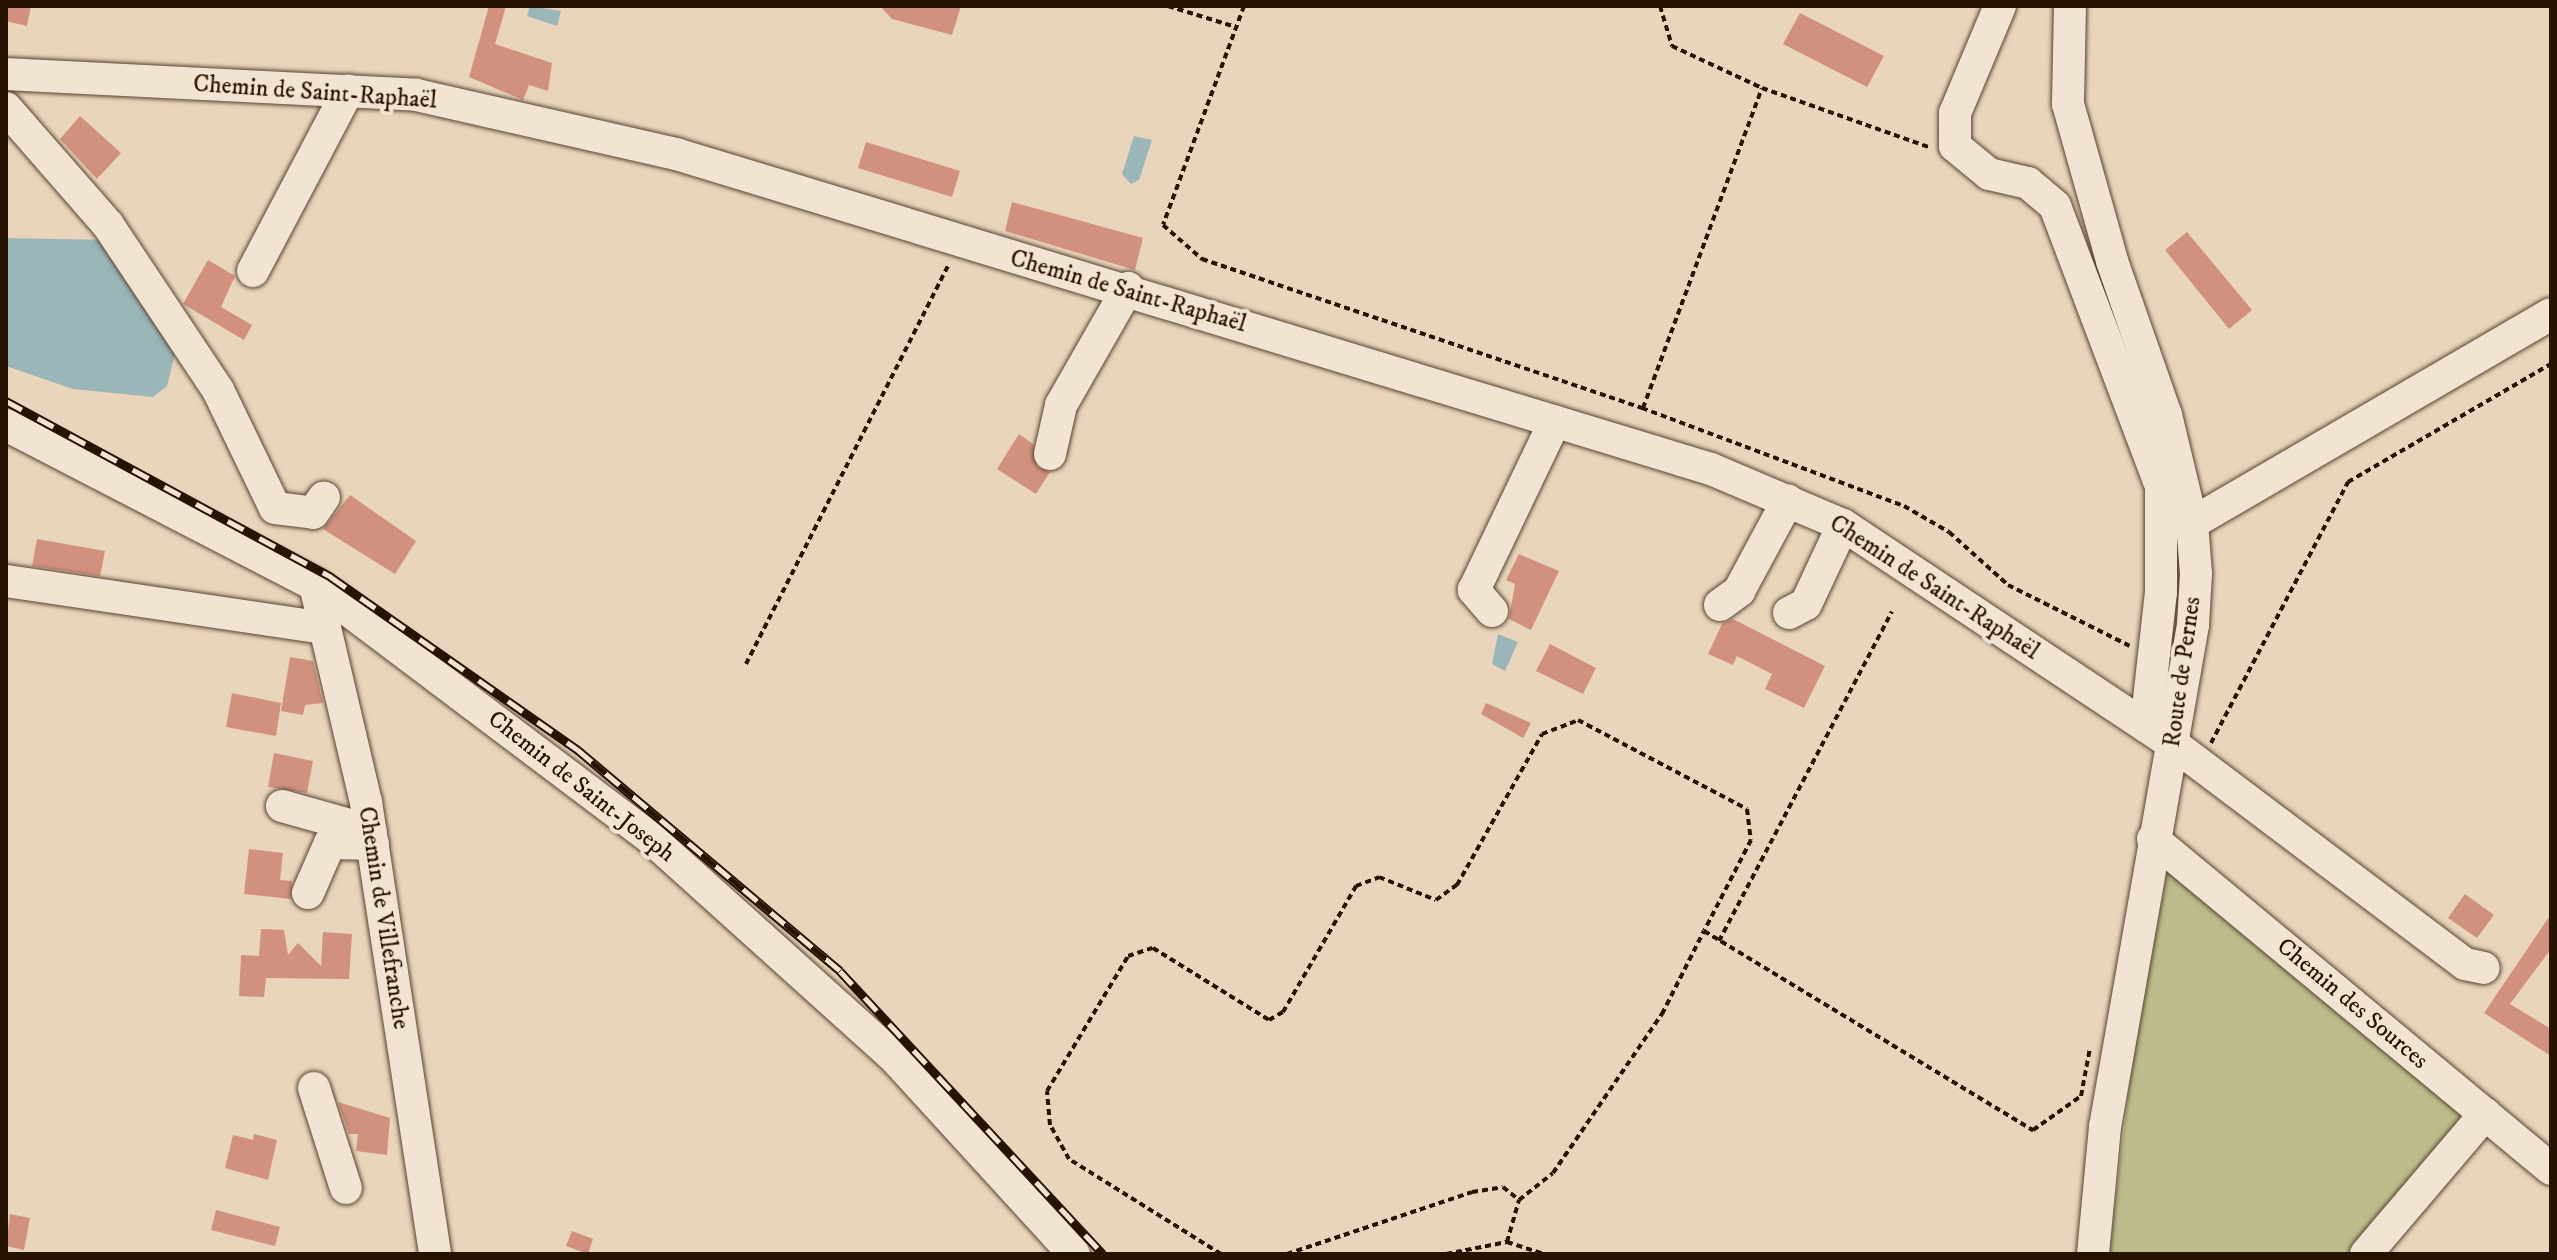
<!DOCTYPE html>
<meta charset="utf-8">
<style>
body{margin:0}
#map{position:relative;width:2557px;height:1260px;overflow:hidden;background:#e9d5bb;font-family:"IM FELL DW Pica",serif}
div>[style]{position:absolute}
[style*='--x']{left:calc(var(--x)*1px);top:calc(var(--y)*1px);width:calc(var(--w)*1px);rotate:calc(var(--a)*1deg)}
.green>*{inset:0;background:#bcbc8c}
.water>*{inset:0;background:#9ab6b9}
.building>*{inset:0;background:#d2917e}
.path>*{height:4px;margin-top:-2px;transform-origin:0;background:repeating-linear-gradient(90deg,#261301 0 6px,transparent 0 10px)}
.roads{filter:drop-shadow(0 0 2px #574430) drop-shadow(0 0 2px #574430)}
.minor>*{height:32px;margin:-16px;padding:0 16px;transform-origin:16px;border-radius:16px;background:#f1e4d3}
.rail>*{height:9px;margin-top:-4.5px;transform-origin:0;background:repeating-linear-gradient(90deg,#f1e4d3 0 18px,#261301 0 36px);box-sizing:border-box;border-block:2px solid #261301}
span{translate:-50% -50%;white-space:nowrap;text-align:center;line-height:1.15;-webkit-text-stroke:8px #f1e4d3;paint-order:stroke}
.street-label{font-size:24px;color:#261301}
.frame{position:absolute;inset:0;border:8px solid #261301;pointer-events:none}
</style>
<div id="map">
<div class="green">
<i style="clip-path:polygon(2168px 867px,2472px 1120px,2355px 1254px,2109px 1254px,2134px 1045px)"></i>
</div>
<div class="water">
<i style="clip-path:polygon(530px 6px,561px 11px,557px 26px,527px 16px)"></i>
<i style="clip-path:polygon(1134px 136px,1152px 140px,1139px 180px,1131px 184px,1122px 174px)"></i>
<i style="clip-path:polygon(6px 238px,110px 240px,176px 350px,167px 386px,153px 397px,73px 389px,6px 366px)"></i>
<i style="clip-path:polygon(1498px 634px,1518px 642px,1505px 671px,1492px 664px)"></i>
</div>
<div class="building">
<i style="clip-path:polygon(6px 6px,31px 6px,27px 26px,6px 21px)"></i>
<i style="clip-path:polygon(489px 6px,506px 6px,495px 44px,552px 63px,548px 91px,529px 85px,523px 100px,469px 77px)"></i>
<i style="clip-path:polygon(880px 6px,961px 6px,952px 35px,892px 19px)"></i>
<i style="clip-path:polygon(1800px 13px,1884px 56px,1867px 87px,1783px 44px)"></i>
<i style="clip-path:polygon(80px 116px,121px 153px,97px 179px,60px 139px)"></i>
<i style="clip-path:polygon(866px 142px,960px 171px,952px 197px,858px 168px)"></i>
<i style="clip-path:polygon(1012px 202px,1143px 238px,1135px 270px,1005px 231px)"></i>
<i style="clip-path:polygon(2187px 232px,2252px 310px,2229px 329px,2165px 250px)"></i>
<i style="clip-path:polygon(208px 260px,235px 276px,221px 307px,252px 325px,244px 340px,183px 304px)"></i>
<i style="clip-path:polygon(1019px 434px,1033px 444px,1037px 467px,1050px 472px,1036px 494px,997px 469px)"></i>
<i style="clip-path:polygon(350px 495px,416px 541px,395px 574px,323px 529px)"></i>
<i style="clip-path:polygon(37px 539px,105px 551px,100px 576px,32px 566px)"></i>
<i style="clip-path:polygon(1519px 554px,1559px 571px,1531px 630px,1509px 619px,1515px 584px,1506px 580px)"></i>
<i style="clip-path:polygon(1733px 619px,1825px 666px,1804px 708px,1765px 689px,1772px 674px,1737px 656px,1733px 665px,1708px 654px,1722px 624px)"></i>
<i style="clip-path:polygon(1550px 644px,1596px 668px,1583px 694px,1536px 671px)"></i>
<i style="clip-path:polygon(290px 657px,313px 661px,323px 703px,305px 705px,303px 715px,281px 711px)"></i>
<i style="clip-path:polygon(232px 693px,281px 703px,276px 736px,226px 727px)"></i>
<i style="clip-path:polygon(1486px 703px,1531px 723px,1523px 738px,1481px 714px)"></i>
<i style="clip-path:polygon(274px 753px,313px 761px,307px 793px,268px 787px)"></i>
<i style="clip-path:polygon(249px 849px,283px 853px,280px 880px,292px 881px,291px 899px,244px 894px)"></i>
<i style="clip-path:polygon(2465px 894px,2494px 915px,2477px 938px,2448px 918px)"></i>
<i style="clip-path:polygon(2551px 914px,2551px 949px,2510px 1004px,2551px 1029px,2551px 1056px,2484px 1013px)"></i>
<i style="clip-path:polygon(261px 929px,284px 930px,288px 955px,298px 943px,321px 966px,323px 932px,352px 934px,349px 979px,266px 978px,264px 997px,239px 996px,241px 955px,259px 956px)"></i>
<i style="clip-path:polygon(338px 1102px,390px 1118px,387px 1155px,356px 1151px,358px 1134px,349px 1134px)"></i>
<i style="clip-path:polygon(254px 1134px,277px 1140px,268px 1180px,225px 1168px,233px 1135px,253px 1140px)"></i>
<i style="clip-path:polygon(216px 1210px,280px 1227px,275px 1246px,211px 1230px)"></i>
<i style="clip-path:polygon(10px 1214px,30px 1218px,24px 1250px,6px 1246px)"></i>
<i style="clip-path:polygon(572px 1231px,593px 1239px,588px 1254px,566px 1246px)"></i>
</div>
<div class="path">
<i style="--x:1168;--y:6;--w:71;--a:17.2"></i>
<i style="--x:1244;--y:6;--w:233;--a:110.3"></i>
<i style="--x:1163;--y:225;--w:52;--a:41.1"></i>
<i style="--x:1202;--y:259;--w:465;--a:18.7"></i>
<i style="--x:1642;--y:408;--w:280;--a:20.5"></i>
<i style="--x:1904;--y:506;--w:52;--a:30"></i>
<i style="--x:1949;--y:532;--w:79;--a:41.9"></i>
<i style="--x:2008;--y:585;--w:136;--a:26.6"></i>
<i style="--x:1660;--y:6;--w:42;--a:73.3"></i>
<i style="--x:1672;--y:46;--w:99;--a:25"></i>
<i style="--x:1762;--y:88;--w:177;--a:19.5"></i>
<i style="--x:1643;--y:408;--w:341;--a:-69.6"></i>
<i style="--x:746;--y:664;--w:449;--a:-63.1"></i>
<i style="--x:2211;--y:743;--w:295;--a:-62.3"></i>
<i style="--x:2348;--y:482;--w:235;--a:-30.2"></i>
<i style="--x:1719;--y:941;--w:372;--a:-62.3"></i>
<i style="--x:1507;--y:1242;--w:44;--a:-74.1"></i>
<i style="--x:1519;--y:1200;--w:43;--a:-38.5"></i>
<i style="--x:1553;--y:1173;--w:193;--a:-55.6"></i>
<i style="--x:1662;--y:1014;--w:93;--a:-63.2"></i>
<i style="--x:1704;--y:931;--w:385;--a:31.2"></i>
<i style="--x:2033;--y:1130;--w:59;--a:-35.3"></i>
<i style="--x:2081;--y:1096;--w:49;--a:-79.4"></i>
<i style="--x:1221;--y:1254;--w:179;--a:-148"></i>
<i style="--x:1069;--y:1159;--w:39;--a:-119"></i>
<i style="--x:1050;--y:1125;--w:34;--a:-95"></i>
<i style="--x:1047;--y:1091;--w:157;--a:-59"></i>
<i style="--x:1128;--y:956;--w:26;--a:-18"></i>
<i style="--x:1153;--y:948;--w:137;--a:31.8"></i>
<i style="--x:1269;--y:1020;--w:16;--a:-30"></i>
<i style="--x:1283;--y:1012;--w:146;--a:-59.9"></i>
<i style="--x:1356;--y:886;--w:25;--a:-21"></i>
<i style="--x:1379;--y:877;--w:61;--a:22"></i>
<i style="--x:1436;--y:900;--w:26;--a:-36"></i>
<i style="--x:1457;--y:885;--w:173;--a:-60.6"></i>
<i style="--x:1542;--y:734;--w:39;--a:-21"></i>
<i style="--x:1578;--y:720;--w:191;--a:27.8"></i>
<i style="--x:1747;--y:809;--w:31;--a:83"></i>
<i style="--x:1751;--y:840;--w:102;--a:117.3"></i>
<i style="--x:1287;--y:1254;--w:195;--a:-18.5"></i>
<i style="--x:1472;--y:1192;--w:31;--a:-9"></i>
<i style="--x:1503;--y:1187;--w:21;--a:39"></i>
<i style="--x:1446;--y:1254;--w:62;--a:-11.1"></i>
<i style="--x:1507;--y:1242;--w:38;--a:18"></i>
</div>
<div class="roads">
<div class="minor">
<i style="--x:2000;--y:6;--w:116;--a:112.8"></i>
<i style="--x:1955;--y:113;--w:33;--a:90"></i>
<i style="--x:1955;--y:146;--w:44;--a:39.5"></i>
<i style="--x:1989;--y:174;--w:40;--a:13"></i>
<i style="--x:2028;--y:183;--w:35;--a:40"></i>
<i style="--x:2055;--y:206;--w:299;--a:69.3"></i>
<i style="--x:2161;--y:486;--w:106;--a:90"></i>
<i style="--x:2161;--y:592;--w:135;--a:96.4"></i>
<i style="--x:2070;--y:6;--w:98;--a:91.2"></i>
<i style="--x:2068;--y:104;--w:163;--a:74.3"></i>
<i style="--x:2112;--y:261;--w:163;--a:70.7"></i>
<i style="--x:2166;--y:415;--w:111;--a:76.5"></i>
<i style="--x:2192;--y:523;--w:51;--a:85.5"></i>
<i style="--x:2196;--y:574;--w:51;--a:93.4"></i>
<i style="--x:2193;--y:625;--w:510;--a:99.94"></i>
<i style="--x:2105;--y:1127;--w:128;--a:95.4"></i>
<i style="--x:6;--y:74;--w:411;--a:2.9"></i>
<i style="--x:416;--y:95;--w:267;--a:12.8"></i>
<i style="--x:676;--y:154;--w:1082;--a:16.93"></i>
<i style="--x:1711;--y:469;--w:143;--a:23"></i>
<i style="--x:1843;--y:525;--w:396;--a:33.6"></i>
<i style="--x:2173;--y:744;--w:366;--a:37"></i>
<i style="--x:2465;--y:964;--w:19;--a:12"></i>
<i style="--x:6;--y:108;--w:155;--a:48.9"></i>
<i style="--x:108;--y:225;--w:198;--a:56.3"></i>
<i style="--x:218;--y:390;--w:131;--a:64.2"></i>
<i style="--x:275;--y:508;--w:38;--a:7"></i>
<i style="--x:313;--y:513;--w:19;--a:-55"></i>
<i style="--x:253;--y:271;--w:204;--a:-62.2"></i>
<i style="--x:6;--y:425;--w:348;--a:27.4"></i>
<i style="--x:315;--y:585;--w:423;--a:37"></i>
<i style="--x:653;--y:840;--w:324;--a:42"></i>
<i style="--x:894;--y:1057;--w:267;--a:47.6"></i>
<i style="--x:1050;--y:454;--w:50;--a:-77.3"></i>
<i style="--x:1061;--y:405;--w:135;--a:-60.2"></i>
<i style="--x:2192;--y:523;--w:415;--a:-30.2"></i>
<i style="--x:6;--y:581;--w:322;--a:8.4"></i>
<i style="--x:315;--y:585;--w:223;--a:76.8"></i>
<i style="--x:366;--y:802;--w:457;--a:81.3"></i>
<i style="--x:1720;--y:605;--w:24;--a:-36"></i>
<i style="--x:1739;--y:591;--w:103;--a:-61.7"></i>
<i style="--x:1492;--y:611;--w:28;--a:-131"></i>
<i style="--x:1474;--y:590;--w:187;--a:-64.4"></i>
<i style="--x:1789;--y:613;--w:19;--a:-28"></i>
<i style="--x:1806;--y:604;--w:87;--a:-64.9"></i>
<i style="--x:282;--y:806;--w:92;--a:15.7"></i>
<i style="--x:2153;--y:839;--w:517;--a:39.66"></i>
<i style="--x:308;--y:893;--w:55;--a:-66.3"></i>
<i style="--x:330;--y:843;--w:43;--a:1.3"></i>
<i style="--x:314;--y:1088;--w:105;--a:72.3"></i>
<i style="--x:2366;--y:1254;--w:184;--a:-49.6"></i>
</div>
</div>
<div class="rail">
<i style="--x:6;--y:401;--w:370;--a:28.4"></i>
<i style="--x:331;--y:577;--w:302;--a:35"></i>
<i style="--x:578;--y:750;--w:343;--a:40.1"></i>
<i style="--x:840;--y:971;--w:386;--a:47.1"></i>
</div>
<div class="street-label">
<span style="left:315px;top:93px;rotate:4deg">Chemin de Saint-Raphaël</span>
<span style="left:1128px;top:292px;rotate:16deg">Chemin de Saint-Raphaël</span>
<span style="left:1934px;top:588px;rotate:33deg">Chemin de Saint-Raphaël</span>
<span style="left:2183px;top:672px;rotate:-82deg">Route de Pernes</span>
<span style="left:581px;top:787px;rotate:38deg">Chemin de Saint-Joseph</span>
<span style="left:383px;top:918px;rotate:81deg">Chemin de Villefranche</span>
<span style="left:2352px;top:1004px;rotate:40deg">Chemin des Sources</span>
</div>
<div class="frame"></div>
</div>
